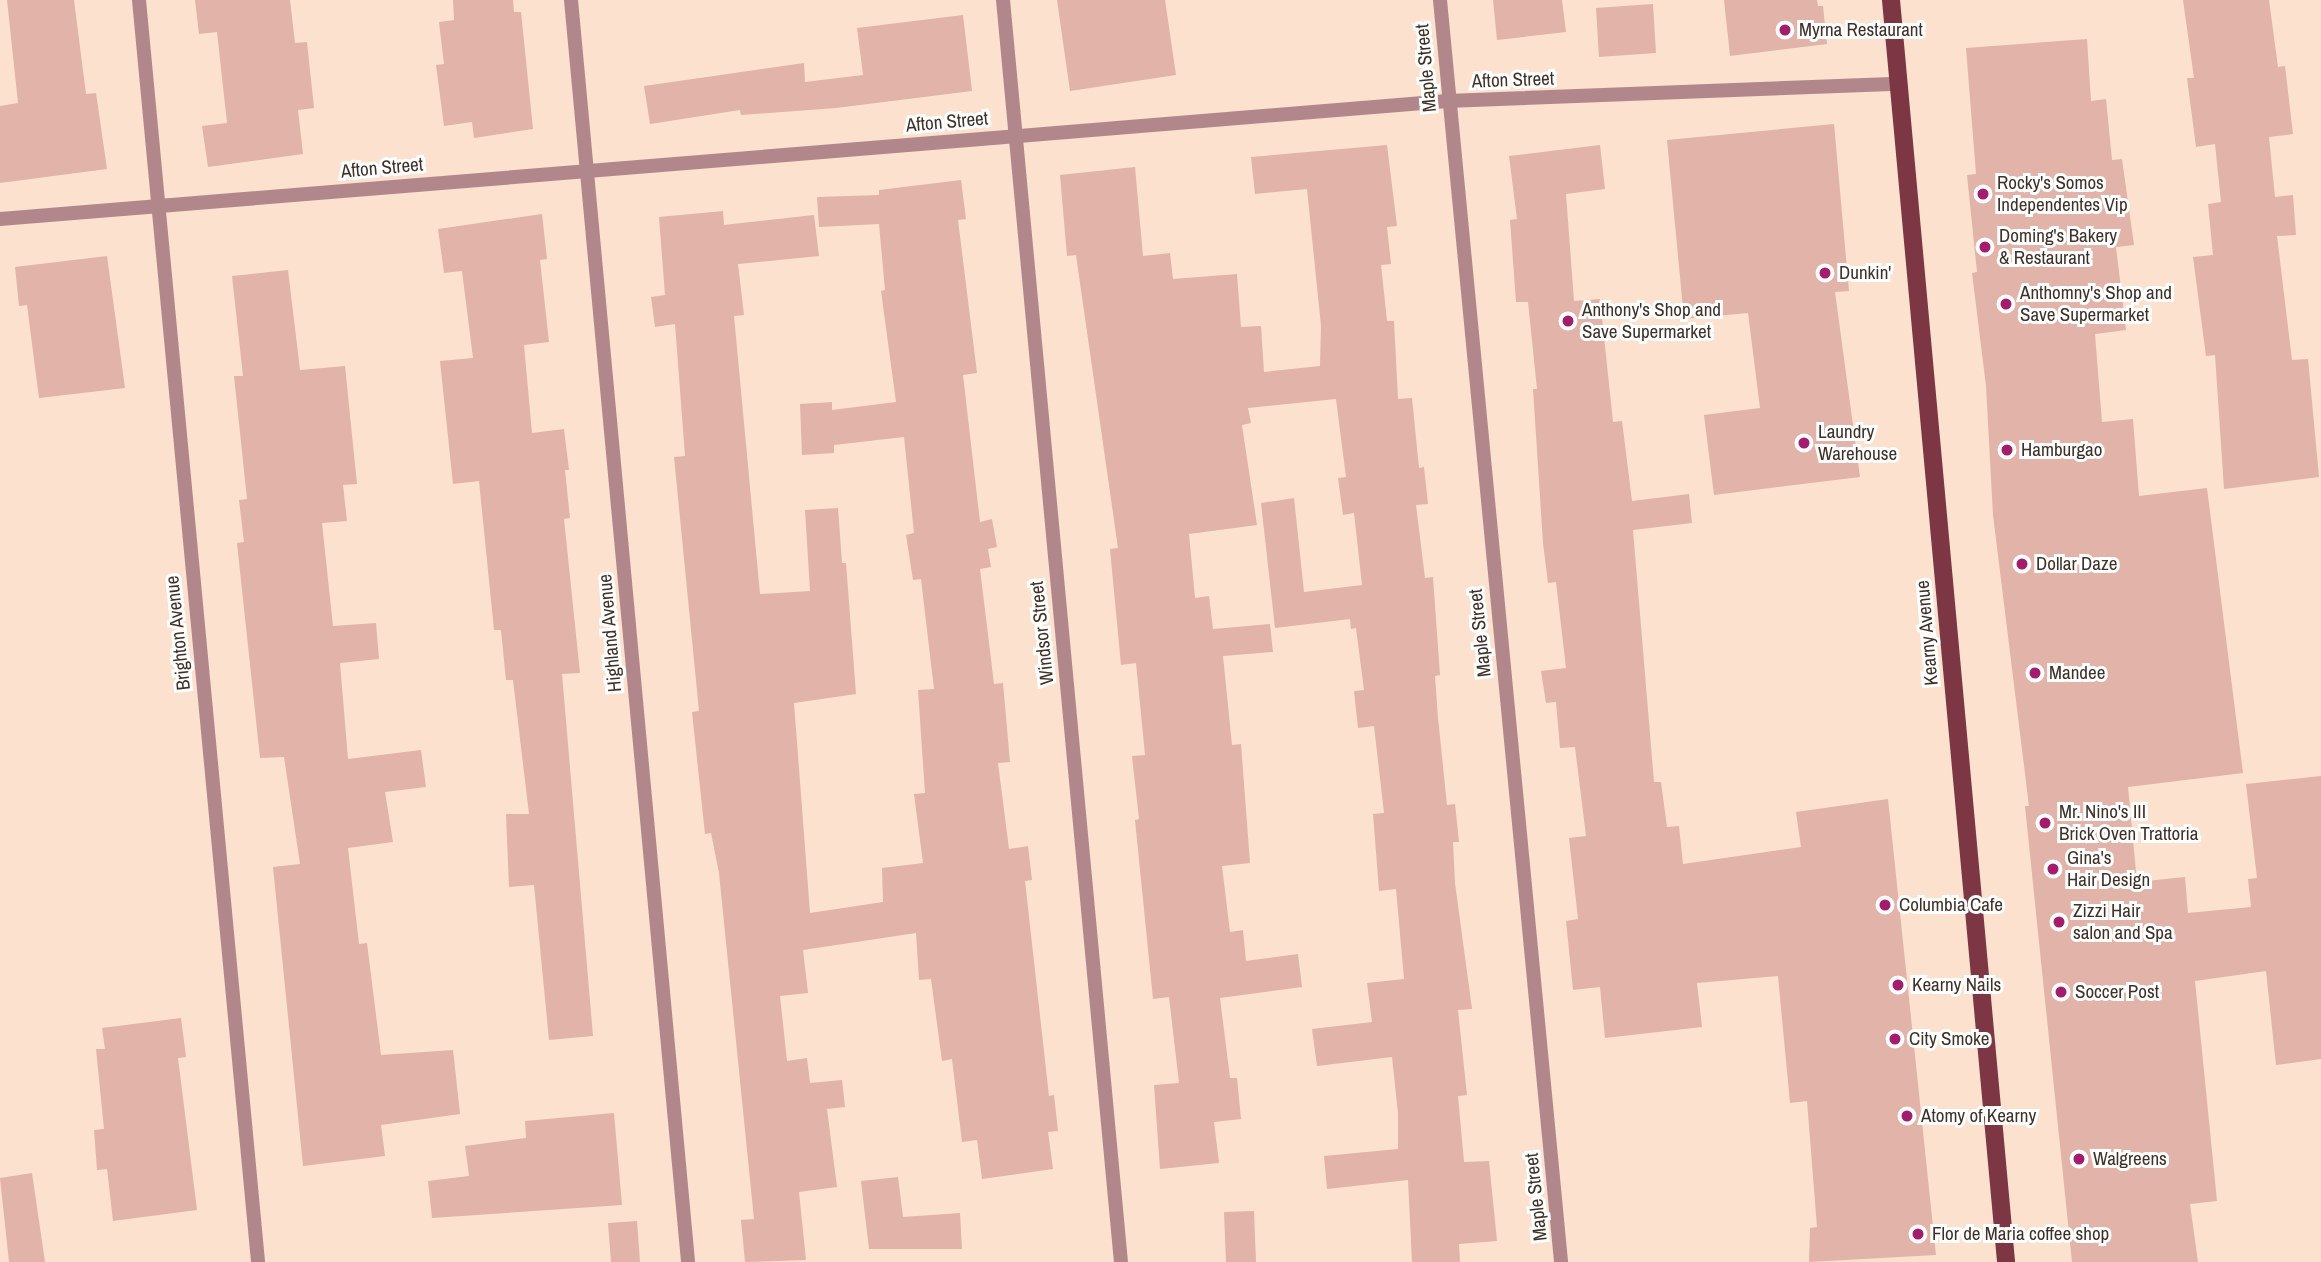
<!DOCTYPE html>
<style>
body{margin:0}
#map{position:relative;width:2321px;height:1262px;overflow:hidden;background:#fce1ce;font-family:"Archivo Narrow",sans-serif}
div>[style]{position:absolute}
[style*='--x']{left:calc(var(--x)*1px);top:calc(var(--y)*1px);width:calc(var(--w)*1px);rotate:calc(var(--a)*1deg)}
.building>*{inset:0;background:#e1b3a9}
.street>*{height:14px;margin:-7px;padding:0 7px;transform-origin:7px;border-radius:7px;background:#b1878c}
.primary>*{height:18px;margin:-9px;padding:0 9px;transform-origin:9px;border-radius:9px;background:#7d3643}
.dots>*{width:19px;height:19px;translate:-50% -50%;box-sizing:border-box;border:4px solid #fff;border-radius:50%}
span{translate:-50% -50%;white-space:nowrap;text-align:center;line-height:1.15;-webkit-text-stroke:6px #fff;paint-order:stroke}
.poi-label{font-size:19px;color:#3e3128}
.left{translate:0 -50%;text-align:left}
.street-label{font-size:19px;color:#3e3128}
</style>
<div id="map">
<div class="building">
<i style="clip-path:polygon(7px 0,74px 0,86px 94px,96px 93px,107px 169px,0 183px,0 106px,18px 103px)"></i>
<i style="clip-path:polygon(195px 0,290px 0,295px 43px,307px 42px,314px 108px,298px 110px,303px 154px,208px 167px,202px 126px,227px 123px,217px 32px,199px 34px)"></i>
<i style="clip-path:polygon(453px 0,513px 0,514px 12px,521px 12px,533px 129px,474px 138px,472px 122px,444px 126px,436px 65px,444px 64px,439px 22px,454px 20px)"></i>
<i style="clip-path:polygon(1057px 0,1165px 0,1176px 75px,1070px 91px)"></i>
<i style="clip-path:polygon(1493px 0,1562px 0,1566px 32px,1497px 40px)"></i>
<i style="clip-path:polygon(1724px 0,1817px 0,1818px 6px,1823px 6px,1827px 44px,1730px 56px)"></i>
<i style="clip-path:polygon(2183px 0,2269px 0,2278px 67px,2285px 66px,2293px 134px,2269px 137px,2275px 197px,2293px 195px,2296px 235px,2277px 236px,2292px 360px,2308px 359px,2319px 477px,2224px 489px,2215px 355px,2206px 356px,2193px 257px,2213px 255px,2208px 204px,2221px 202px,2215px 144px,2196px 147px,2187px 78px,2194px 78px)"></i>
<i style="clip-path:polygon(1653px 4px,1656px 53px,1599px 57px,1596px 8px)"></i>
<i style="clip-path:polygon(963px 15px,972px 91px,836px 108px,741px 115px,740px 110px,650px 124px,644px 86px,804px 63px,805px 82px,863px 75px,857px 28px)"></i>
<i style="clip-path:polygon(2087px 39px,2091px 101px,2106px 99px,2112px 160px,2122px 159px,2134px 245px,2116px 247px,2126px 330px,2095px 334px,2102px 422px,2133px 419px,2139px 496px,2207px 488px,2243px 773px,2128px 787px,2137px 882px,2185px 877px,2188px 913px,2251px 907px,2248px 879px,2257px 878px,2246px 784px,2321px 776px,2321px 1059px,2276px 1065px,2266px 971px,2195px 981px,2217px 1201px,2190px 1204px,2198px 1262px,2072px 1262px,2025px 806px,2029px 806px,1993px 515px,1986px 386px,1972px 273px,1977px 272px,1967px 175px,1976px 174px,1966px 48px)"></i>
<i style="clip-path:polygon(1834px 124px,1849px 291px,1835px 292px,1860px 477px,1714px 495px,1704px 415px,1760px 408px,1748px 313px,1684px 319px,1667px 140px)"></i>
<i style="clip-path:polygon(1387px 145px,1397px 226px,1387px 227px,1391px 264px,1381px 265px,1387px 321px,1394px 321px,1398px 399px,1412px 398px,1419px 468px,1424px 467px,1428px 504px,1416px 505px,1425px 578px,1433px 577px,1440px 675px,1435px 676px,1438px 718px,1447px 805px,1455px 804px,1459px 842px,1453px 842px,1455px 883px,1472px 1009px,1458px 1010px,1467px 1095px,1458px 1096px,1464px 1162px,1489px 1161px,1497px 1241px,1459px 1244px,1460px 1262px,1412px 1262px,1408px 1180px,1327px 1189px,1324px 1156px,1398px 1149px,1398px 1113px,1392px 1057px,1317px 1066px,1312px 1029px,1372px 1022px,1367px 983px,1404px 979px,1396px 889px,1379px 891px,1373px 814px,1384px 813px,1374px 726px,1358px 728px,1354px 691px,1364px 690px,1356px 628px,1351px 629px,1350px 619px,1275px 628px,1261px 503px,1294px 498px,1304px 592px,1362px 585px,1354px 513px,1343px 515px,1338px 478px,1346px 477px,1336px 399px,1248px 408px,1251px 423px,1242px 425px,1257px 525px,1189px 534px,1195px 598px,1209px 596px,1213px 629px,1270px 624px,1273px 652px,1223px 656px,1232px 745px,1241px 744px,1250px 863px,1222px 866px,1230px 932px,1243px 930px,1246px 961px,1298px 954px,1302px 987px,1220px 998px,1230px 1078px,1237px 1078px,1241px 1119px,1214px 1122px,1219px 1163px,1160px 1169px,1154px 1085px,1179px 1083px,1169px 997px,1153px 999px,1135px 820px,1139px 819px,1132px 756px,1145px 755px,1136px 663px,1121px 665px,1110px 549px,1118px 548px,1076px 255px,1067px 256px,1060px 175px,1135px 167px,1143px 256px,1170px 253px,1173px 279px,1237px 274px,1241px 327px,1261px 326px,1264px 372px,1320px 366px,1321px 326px,1307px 189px,1255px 194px,1251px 157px)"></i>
<i style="clip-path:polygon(1600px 145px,1605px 189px,1566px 194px,1574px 301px,1600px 299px,1613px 422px,1622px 421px,1632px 501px,1689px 494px,1692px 523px,1633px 530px,1654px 782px,1661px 782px,1667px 827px,1679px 826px,1683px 864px,1801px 847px,1796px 812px,1888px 799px,1936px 1255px,1809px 1262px,1810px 1228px,1817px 1227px,1807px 1101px,1790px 1103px,1778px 976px,1697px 983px,1702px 1027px,1605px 1038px,1600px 987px,1573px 990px,1566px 921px,1578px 919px,1569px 838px,1586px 836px,1575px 747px,1560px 748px,1556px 702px,1546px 703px,1541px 671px,1566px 668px,1556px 582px,1548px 583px,1543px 543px,1533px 389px,1537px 389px,1528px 302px,1516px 302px,1510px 220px,1517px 219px,1509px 156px)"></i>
<i style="clip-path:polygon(961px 180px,966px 219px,958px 220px,977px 373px,963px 375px,980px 522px,992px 519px,997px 547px,988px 549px,991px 567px,980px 569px,994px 684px,1003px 683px,1010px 762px,998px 763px,1009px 849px,1028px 846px,1032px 880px,1025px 881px,1049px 1096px,1054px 1095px,1058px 1131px,1048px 1132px,1053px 1169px,982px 1179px,977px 1140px,962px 1142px,952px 1059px,942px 1061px,931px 979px,919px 980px,916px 933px,803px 950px,808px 993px,780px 996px,787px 1061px,807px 1058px,810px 1083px,842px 1080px,845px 1107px,827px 1109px,837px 1187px,799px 1192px,806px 1260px,745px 1262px,741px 1220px,754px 1219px,719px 873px,711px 833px,705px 834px,692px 712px,699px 711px,674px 457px,685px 456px,675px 324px,655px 327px,651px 297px,665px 295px,659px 217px,723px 211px,724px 225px,814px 215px,819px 256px,738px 264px,744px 315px,734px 316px,760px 594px,810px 591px,805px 510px,838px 508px,842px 563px,846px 563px,856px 694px,794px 703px,810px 913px,883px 902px,882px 868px,923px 863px,914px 794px,925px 793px,918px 690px,934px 689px,921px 579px,913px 580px,906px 535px,914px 533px,904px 437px,834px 445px,834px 453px,802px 455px,800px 404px,832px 402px,832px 410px,896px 402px,881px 291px,885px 290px,879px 224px,819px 227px,817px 197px,879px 195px,879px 190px)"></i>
<i style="clip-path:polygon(542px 214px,547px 259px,540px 260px,549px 342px,524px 345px,532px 433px,564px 429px,569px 470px,565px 470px,570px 518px,564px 519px,580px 673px,562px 674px,593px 1036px,549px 1040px,534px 885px,509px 887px,506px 814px,529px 814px,513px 680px,506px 680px,501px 630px,494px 630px,479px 481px,453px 484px,440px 361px,473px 358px,462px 271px,444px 273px,438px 229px)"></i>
<i style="clip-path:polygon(107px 256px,125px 388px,39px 398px,27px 305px,19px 306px,15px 267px)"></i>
<i style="clip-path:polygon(288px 270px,300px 370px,345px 366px,357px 484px,343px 485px,347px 521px,322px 523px,333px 626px,376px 623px,379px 659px,340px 663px,348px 759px,421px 750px,426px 787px,385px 792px,393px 842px,348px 848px,359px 944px,367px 943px,381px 1055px,453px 1050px,460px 1114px,381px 1125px,385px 1156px,303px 1166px,273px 867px,300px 864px,284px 757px,260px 758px,237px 543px,244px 542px,239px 500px,247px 499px,234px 376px,243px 376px,232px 276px)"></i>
<i style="clip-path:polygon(181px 1018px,186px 1057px,178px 1058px,197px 1210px,113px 1221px,107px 1169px,97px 1170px,94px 1130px,104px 1129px,96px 1049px,105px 1049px,102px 1028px)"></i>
<i style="clip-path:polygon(614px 1113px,622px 1205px,432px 1218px,428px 1181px,469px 1176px,465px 1146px,526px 1138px,525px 1121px)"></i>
<i style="clip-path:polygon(32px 1173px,45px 1262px,9px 1262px,0 1178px)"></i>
<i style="clip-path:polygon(898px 1177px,903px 1217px,960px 1213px,962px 1249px,869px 1249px,861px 1181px)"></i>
<i style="clip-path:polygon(1254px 1211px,1256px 1262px,1226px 1262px,1224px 1212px)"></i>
<i style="clip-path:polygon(637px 1221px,640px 1262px,611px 1262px,608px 1223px)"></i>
</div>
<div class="street">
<i style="--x:139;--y:0;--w:1268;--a:84.61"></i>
<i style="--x:571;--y:0;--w:1267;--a:84.7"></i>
<i style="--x:1003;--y:0;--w:1268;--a:84.66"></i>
<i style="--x:1440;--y:0;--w:1268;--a:84.52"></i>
<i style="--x:0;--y:219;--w:1452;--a:-4.66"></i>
<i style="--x:1447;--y:101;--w:451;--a:-2.2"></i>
</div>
<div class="primary">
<i style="--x:1891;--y:0;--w:1267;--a:84.79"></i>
</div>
<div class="dots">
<i style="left:1785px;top:30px;background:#a21e6d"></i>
<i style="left:1983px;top:194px;background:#a21e6d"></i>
<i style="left:1985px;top:247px;background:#a21e6d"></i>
<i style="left:1825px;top:273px;background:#a21e6d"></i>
<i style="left:2006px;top:304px;background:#a21e6d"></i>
<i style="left:1568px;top:321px;background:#a21e6d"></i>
<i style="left:1804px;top:443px;background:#a21e6d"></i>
<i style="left:2007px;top:450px;background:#a21e6d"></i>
<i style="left:2022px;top:564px;background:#a21e6d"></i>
<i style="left:2035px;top:673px;background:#a21e6d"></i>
<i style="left:2045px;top:823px;background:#a21e6d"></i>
<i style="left:2053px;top:869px;background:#a21e6d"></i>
<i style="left:1885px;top:905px;background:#a21e6d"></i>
<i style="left:2059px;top:922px;background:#a21e6d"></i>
<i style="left:1898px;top:985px;background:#a21e6d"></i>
<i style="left:2061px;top:992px;background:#a21e6d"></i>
<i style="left:1895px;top:1039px;background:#a21e6d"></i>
<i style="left:1907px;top:1116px;background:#a21e6d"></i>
<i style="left:2079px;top:1159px;background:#a21e6d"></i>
<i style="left:1918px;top:1234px;background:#a21e6d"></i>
</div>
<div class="poi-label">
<span class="left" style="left:1799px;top:30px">Myrna Restaurant</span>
<span class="left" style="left:1997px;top:194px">Rocky's Somos<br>Independentes Vip</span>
<span class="left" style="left:1999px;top:247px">Doming's Bakery<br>&amp; Restaurant</span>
<span class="left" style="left:1839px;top:273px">Dunkin'</span>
<span class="left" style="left:2020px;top:304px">Anthomny's Shop and<br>Save Supermarket</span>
<span class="left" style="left:1582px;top:321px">Anthony's Shop and<br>Save Supermarket</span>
<span class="left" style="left:1818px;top:443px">Laundry<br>Warehouse</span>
<span class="left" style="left:2021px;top:450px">Hamburgao</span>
<span class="left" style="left:2036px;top:564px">Dollar Daze</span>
<span class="left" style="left:2049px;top:673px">Mandee</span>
<span class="left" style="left:2059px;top:823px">Mr. Nino's III<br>Brick Oven Trattoria</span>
<span class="left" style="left:2067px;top:869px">Gina's<br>Hair Design</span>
<span class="left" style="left:1899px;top:905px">Columbia Cafe</span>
<span class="left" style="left:2073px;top:922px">Zizzi Hair<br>salon and Spa</span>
<span class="left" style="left:1912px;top:985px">Kearny Nails</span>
<span class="left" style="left:2075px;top:992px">Soccer Post</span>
<span class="left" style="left:1909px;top:1039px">City Smoke</span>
<span class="left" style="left:1921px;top:1116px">Atomy of Kearny</span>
<span class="left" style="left:2093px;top:1159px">Walgreens</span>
<span class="left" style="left:1932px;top:1234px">Flor de Maria coffee shop</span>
</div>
<div class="street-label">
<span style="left:1426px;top:68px;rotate:-95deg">Maple Street</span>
<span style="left:1513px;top:80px;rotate:-2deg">Afton Street</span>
<span style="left:947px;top:122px;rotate:-5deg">Afton Street</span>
<span style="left:382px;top:168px;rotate:-5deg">Afton Street</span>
<span style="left:178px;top:633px;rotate:-96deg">Brighton Avenue</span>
<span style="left:610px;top:633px;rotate:-95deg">Highland Avenue</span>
<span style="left:1042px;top:633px;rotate:-96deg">Windsor Street</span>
<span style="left:1480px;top:633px;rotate:-96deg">Maple Street</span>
<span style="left:1927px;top:633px;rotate:-95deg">Kearny Avenue</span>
<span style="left:1536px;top:1197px;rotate:-96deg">Maple Street</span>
</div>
</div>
